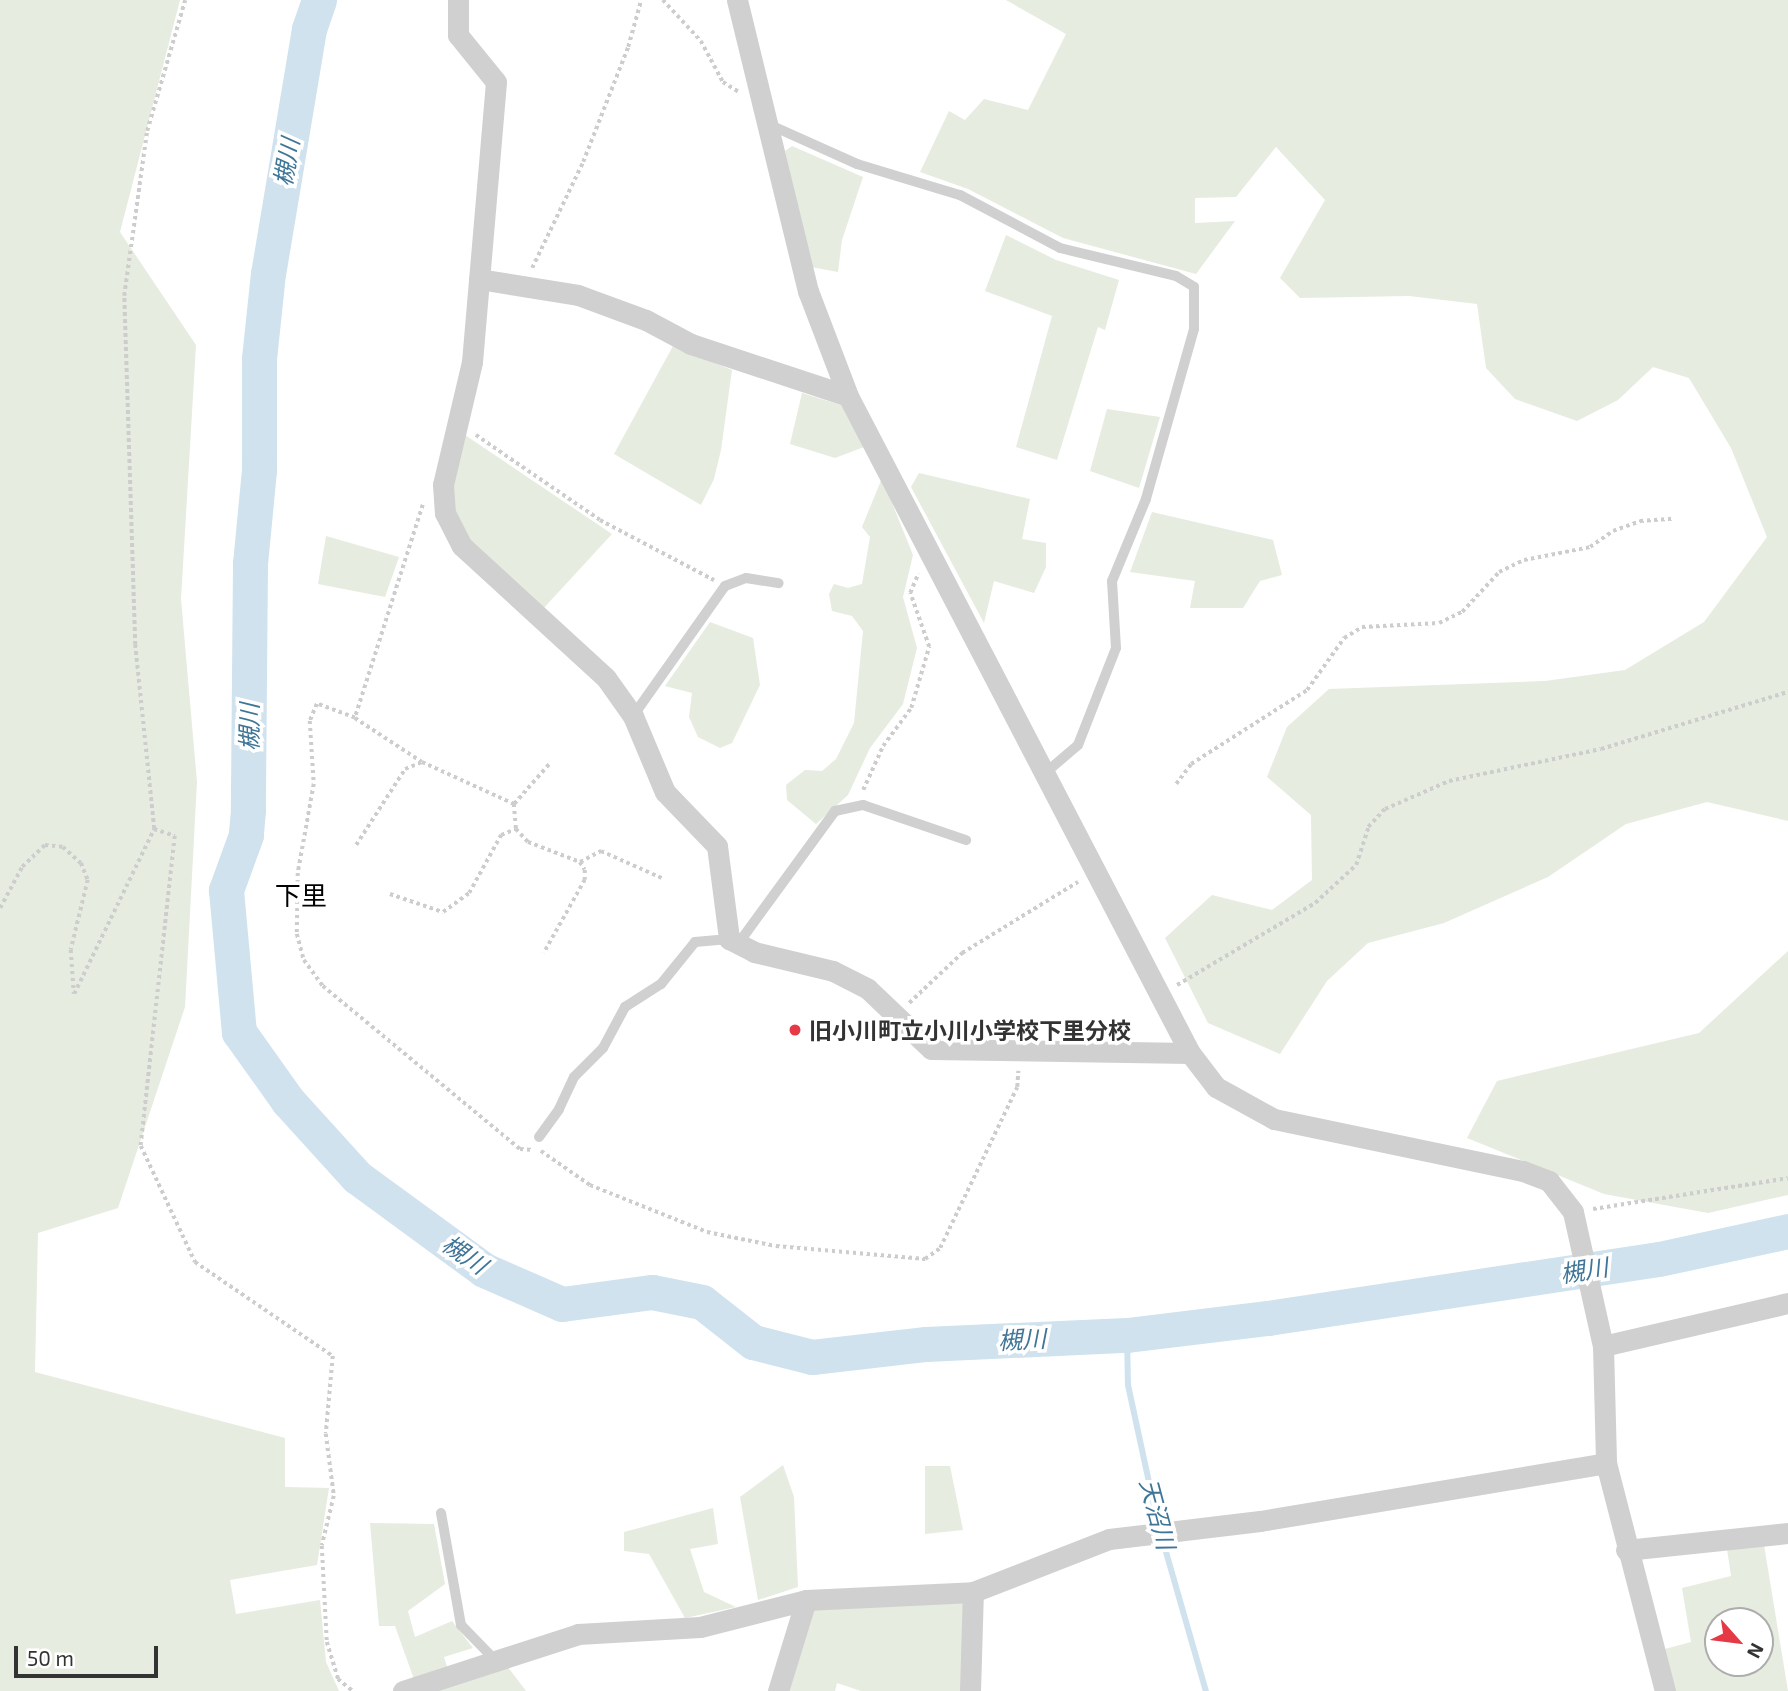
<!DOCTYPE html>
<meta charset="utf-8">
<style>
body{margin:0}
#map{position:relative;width:1788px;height:1691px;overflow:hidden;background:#fff;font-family:"Exo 2","Noto Sans JP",sans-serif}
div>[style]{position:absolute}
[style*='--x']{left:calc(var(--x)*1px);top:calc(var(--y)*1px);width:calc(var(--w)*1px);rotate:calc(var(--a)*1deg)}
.green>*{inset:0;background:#e6ecdf}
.stream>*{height:6px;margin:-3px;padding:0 3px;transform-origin:3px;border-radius:3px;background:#cfe2ee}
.river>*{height:35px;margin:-17.5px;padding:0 17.5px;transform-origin:17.5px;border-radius:17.5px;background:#cfe2ee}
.path>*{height:3.5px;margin-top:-1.75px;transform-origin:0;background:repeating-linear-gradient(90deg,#cdcdcd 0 3.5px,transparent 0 7px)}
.lane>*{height:10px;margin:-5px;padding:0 5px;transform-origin:5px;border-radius:5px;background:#d0d0d0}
.street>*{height:21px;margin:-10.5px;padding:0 10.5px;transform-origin:10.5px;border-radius:10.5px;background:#d0d0d0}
.dots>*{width:19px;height:19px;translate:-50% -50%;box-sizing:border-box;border:4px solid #fff;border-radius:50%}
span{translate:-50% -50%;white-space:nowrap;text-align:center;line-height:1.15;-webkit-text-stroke:7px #fff;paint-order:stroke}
.poi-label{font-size:23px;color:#333;font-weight:700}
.left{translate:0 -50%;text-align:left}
.water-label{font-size:24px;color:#3f7597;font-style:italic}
.quarter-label{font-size:26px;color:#000}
.north{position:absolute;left:1704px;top:1607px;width:70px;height:70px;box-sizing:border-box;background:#fff;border:2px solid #adadad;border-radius:50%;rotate:118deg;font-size:19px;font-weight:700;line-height:28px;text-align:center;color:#333}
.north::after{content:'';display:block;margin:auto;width:24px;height:32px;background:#e63946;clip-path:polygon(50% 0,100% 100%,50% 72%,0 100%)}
.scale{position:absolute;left:14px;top:1646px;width:144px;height:32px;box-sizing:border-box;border:4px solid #333;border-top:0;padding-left:9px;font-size:21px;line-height:24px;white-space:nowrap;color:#333;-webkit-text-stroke:5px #fff;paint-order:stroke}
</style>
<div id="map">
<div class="green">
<i style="clip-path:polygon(0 0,180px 0,120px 232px,196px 345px,181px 599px,197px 782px,185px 1007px,118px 1208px,38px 1233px,35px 1372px,285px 1438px,285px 1487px,329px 1488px,317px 1565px,230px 1580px,236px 1614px,320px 1600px,326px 1662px,339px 1691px,0 1691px)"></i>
<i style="clip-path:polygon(1006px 0,1788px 0,1788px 821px,1707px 802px,1626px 824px,1548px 877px,1444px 923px,1368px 943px,1327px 981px,1280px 1054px,1208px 1023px,1165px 938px,1212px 895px,1272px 910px,1312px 880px,1311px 815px,1267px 777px,1287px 727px,1329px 689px,1545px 681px,1625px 670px,1704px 622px,1767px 537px,1731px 448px,1689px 378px,1653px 367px,1618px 400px,1577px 421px,1515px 399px,1486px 368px,1477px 304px,1409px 296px,1300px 298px,1280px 278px,1325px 200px,1276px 147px,1236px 197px,1195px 198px,1195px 223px,1235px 221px,1196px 274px,1063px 238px,968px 189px,920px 172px,949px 111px,965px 120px,984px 99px,1028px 110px,1066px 34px)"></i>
<i style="clip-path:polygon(792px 146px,863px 177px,842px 240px,838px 272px,811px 267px,785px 151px)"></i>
<i style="clip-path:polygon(1006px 235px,1056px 260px,1119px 280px,1105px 330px,1098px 327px,1057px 460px,1016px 447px,1052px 316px,985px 291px)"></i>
<i style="clip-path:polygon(673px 346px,732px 370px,721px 450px,714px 479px,701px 505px,614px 454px)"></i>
<i style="clip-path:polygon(802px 393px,844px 406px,864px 447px,835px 458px,790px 444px)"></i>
<i style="clip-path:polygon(1107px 409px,1160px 417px,1139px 488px,1090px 471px)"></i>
<i style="clip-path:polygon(462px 433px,612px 534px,542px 610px,474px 551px,455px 518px,451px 480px)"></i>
<i style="clip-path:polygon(919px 473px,1030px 499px,1022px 539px,1046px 543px,1046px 567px,1034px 593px,994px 581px,984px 623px,911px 487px)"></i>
<i style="clip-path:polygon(882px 478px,913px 555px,903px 597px,917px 648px,903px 704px,870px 748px,848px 795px,816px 824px,787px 800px,786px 785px,805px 770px,822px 771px,836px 759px,854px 723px,863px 631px,852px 616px,832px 611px,829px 594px,834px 584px,848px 588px,862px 584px,870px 537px,862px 527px)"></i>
<i style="clip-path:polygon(1152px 512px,1273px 540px,1282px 575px,1260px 581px,1243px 608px,1190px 608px,1195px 581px,1130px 572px)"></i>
<i style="clip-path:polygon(326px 536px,399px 557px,385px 597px,318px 584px)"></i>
<i style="clip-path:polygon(710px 622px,753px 638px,760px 685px,732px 743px,720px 748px,698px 737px,689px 717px,692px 693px,665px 686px)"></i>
<i style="clip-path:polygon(1788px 951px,1788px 1195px,1708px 1213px,1604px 1194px,1467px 1138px,1497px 1081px,1699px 1033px)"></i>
<i style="clip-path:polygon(783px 1465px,794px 1497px,798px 1587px,758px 1600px,740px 1497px)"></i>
<i style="clip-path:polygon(925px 1466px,950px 1466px,963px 1530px,925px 1534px)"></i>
<i style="clip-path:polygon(713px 1508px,718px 1544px,690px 1549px,704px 1592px,736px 1607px,685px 1618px,649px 1554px,624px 1551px,624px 1532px)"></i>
<i style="clip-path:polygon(370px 1523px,434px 1524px,445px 1584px,408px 1611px,415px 1637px,452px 1621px,473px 1648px,444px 1657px,448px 1670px,415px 1682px,395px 1626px,379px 1626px)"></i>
<i style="clip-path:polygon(evenodd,1764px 1545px,1788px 1691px,1674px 1691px,1661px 1650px,1691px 1642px,1682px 1588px,1731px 1576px,1727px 1549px,1764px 1545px,1718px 1621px,1760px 1621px,1760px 1663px,1718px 1663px,1718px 1621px)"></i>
<i style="clip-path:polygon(961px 1601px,969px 1605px,961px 1691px,861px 1691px,837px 1683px,835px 1691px,787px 1691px,812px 1608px)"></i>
<i style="clip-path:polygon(507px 1666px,526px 1691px,434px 1691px)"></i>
</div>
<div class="stream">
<i style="--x:1127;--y:1335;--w:50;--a:88.9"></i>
<i style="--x:1128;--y:1385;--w:146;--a:77.8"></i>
<i style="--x:1162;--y:1538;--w:159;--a:74"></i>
</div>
<div class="river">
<i style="--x:319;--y:0;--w:31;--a:109"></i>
<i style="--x:309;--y:29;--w:247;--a:99.5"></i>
<i style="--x:268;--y:273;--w:86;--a:96"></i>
<i style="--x:259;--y:359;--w:111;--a:90"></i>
<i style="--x:259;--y:470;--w:93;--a:95.5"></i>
<i style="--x:250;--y:563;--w:247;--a:90.5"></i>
<i style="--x:248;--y:810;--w:25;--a:95"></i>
<i style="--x:246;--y:835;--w:59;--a:110"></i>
<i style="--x:226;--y:890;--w:143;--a:84.8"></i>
<i style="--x:239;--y:1032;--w:85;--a:54.6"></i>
<i style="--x:288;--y:1101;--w:103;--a:47.8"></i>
<i style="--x:357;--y:1177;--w:157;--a:36.2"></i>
<i style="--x:484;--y:1270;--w:85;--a:23.6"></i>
<i style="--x:562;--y:1304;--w:91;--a:-7.6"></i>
<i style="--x:652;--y:1292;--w:51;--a:11.3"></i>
<i style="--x:702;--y:1302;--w:65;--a:38.1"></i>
<i style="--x:753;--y:1342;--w:61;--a:14.3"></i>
<i style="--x:812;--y:1357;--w:115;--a:-6.5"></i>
<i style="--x:926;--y:1344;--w:201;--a:-2.6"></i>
<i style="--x:1127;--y:1335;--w:142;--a:-6.9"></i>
<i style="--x:1268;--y:1318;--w:395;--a:-8.6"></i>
<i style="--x:1659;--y:1259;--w:132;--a:-12.2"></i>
</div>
<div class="path">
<i style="--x:663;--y:0;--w:56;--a:47.2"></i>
<i style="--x:701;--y:41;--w:47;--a:61.8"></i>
<i style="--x:723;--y:82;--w:19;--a:32"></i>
<i style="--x:532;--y:268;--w:118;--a:-64.3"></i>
<i style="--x:583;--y:162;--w:123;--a:-68.6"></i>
<i style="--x:628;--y:47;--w:49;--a:-74.5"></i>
<i style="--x:476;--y:435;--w:150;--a:34.4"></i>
<i style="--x:600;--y:520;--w:129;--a:27.8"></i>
<i style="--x:423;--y:505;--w:224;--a:107.7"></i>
<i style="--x:355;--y:718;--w:40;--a:-159.8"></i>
<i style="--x:317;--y:704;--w:18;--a:112"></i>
<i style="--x:310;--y:721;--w:63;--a:86.4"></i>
<i style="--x:314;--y:784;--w:90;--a:100.2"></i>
<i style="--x:298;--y:873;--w:61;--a:90.9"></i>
<i style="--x:297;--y:934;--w:27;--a:75"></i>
<i style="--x:304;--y:960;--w:32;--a:54"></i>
<i style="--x:323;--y:986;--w:256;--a:39.6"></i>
<i style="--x:520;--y:1149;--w:13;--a:4"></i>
<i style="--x:355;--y:718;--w:80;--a:33.3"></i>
<i style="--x:422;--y:762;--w:101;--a:24.5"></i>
<i style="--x:514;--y:804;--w:55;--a:-48.7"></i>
<i style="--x:1176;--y:784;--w:25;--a:-53"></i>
<i style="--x:1191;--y:764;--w:138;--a:-32.5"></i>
<i style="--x:1307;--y:690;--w:64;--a:-54.6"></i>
<i style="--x:1344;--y:638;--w:21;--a:-31"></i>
<i style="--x:1362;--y:627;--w:77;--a:-3"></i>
<i style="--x:1439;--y:623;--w:25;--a:-26"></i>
<i style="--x:1462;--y:612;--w:54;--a:-47.2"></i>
<i style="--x:1499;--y:572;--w:28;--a:-26"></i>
<i style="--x:1524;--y:560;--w:67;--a:-11.1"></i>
<i style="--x:1590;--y:547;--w:28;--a:-35"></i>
<i style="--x:1613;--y:531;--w:29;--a:-20"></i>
<i style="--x:1640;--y:521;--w:32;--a:-4"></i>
<i style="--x:863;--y:790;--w:48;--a:-65.6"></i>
<i style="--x:883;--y:746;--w:47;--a:-53.6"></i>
<i style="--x:911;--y:708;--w:64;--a:-73.6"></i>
<i style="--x:929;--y:647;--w:57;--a:-109.4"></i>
<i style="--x:910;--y:593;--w:21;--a:-67"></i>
<i style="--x:514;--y:804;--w:25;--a:85"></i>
<i style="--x:516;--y:829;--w:18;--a:47"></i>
<i style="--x:528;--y:842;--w:56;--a:21"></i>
<i style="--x:580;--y:862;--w:9;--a:58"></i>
<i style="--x:585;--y:870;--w:10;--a:90"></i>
<i style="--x:585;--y:880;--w:84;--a:119.3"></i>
<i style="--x:154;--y:829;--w:185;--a:-95.9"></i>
<i style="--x:135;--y:645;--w:349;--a:-91.8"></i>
<i style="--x:124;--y:296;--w:167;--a:-82.1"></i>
<i style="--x:147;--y:131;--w:136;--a:-73.8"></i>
<i style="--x:356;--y:845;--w:90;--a:-57.2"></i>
<i style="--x:405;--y:769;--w:18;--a:-22"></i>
<i style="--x:580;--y:862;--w:24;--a:-28"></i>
<i style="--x:601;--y:851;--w:69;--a:24"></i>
<i style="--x:390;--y:894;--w:56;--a:18.8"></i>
<i style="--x:443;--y:912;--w:32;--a:-36"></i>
<i style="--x:469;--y:893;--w:66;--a:-61.1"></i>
<i style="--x:501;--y:835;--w:16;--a:-22"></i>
<i style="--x:0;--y:908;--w:47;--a:-61.8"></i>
<i style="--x:22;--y:867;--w:32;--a:-44"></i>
<i style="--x:45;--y:845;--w:18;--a:6"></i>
<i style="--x:63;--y:847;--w:24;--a:42"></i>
<i style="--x:81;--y:863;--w:18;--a:68"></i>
<i style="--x:88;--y:880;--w:72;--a:103.7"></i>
<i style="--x:71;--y:950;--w:44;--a:86.1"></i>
<i style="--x:74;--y:994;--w:183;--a:-64.1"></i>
<i style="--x:154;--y:829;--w:22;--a:18"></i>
<i style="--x:175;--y:836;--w:312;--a:96.3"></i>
<i style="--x:141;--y:1146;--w:128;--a:65"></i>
<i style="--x:195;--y:1262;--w:167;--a:34.3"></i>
<i style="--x:333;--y:1356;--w:78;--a:95.1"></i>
<i style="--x:326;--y:1434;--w:63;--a:82.6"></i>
<i style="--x:334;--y:1496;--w:51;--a:103.5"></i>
<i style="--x:322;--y:1546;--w:96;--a:87"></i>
<i style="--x:327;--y:1642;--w:39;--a:73"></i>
<i style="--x:338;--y:1679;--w:19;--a:39"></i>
<i style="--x:1177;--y:985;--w:161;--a:-30.7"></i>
<i style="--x:1315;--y:903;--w:56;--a:-42.8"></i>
<i style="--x:1356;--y:865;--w:40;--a:-72"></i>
<i style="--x:1368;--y:827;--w:25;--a:-47"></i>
<i style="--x:1385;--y:809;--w:70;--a:-23.6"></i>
<i style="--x:1449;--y:781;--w:155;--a:-11.9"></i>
<i style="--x:1601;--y:749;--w:195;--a:-17"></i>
<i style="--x:909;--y:1003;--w:73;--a:-43.3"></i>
<i style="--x:962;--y:953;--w:136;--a:-31.5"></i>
<i style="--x:541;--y:1151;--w:60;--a:34.8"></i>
<i style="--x:590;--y:1185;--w:126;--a:21.9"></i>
<i style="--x:707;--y:1232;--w:70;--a:11.5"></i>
<i style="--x:776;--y:1246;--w:150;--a:5"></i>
<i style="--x:925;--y:1259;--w:19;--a:-36"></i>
<i style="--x:940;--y:1248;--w:178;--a:-64.4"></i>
<i style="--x:1017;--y:1087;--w:16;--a:-86"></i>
<i style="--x:1593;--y:1209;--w:197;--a:-9"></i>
</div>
<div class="lane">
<i style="--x:768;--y:124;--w:98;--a:24.2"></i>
<i style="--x:857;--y:164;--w:108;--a:16.8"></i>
<i style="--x:960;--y:195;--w:113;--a:27.9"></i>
<i style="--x:1060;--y:248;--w:119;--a:13.6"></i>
<i style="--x:1176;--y:276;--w:21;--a:31"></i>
<i style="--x:1194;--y:287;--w:42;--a:90"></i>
<i style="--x:1194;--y:329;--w:177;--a:105.8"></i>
<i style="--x:1146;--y:499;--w:89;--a:112.5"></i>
<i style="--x:1112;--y:581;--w:67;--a:86.6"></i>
<i style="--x:1116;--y:648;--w:104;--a:111.4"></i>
<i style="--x:1078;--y:745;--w:45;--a:139.5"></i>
<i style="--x:633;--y:716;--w:159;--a:-54.7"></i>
<i style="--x:725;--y:586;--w:22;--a:-21"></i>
<i style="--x:746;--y:578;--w:33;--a:9"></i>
<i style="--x:738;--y:944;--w:165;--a:-53.9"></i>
<i style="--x:835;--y:811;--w:29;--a:-12"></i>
<i style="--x:863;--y:805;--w:109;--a:18.8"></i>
<i style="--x:539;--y:1137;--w:34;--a:-54"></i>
<i style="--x:559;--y:1109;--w:35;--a:-65"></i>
<i style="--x:574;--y:1077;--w:41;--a:-45"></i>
<i style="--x:603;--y:1048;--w:47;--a:-61.8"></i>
<i style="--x:625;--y:1007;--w:43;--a:-32.6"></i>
<i style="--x:661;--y:984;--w:54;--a:-51"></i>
<i style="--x:695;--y:942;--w:34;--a:-5"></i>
<i style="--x:441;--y:1513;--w:114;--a:79.9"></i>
<i style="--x:461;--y:1625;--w:49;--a:45.8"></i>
</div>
<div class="street">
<i style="--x:458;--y:0;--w:35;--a:90"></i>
<i style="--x:458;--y:35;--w:60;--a:51"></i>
<i style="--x:496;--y:82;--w:281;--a:94.9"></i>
<i style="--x:472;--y:362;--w:126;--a:103.3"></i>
<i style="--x:443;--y:485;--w:28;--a:86"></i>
<i style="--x:445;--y:513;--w:37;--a:63"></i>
<i style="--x:462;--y:546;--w:195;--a:42.5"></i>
<i style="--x:606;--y:678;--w:47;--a:54.6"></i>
<i style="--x:633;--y:716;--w:82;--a:67.2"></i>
<i style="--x:665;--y:792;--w:75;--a:46.1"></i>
<i style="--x:717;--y:846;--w:94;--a:82.6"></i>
<i style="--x:729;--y:939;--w:28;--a:27"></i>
<i style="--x:754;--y:952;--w:81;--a:13.5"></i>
<i style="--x:833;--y:971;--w:39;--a:27"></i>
<i style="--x:868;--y:989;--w:87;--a:43.6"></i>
<i style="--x:931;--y:1049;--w:259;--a:0.9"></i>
<i style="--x:737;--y:0;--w:300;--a:76.3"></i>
<i style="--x:808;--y:291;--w:112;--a:69.1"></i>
<i style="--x:848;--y:396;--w:741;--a:62.5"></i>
<i style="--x:1190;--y:1053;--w:43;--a:52.6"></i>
<i style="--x:1216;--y:1087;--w:66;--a:28.9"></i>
<i style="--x:1274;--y:1119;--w:254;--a:11.8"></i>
<i style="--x:1523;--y:1171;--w:28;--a:21"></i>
<i style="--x:1549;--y:1181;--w:39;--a:52"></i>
<i style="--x:1573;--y:1212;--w:137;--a:77.4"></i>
<i style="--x:1603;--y:1346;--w:117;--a:88.5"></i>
<i style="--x:1606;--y:1463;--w:236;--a:75.5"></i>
<i style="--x:479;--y:279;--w:100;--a:9.2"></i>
<i style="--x:578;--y:295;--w:72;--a:20.2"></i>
<i style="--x:646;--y:320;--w:51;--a:28.1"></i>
<i style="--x:691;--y:344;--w:165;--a:18.3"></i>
<i style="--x:1603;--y:1346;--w:190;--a:-13.1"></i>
<i style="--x:1626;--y:1550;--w:163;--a:-6"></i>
<i style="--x:403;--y:1691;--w:184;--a:-18"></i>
<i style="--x:578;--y:1634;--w:122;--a:-3.3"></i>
<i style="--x:700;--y:1627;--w:109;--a:-14.3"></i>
<i style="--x:806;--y:1600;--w:167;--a:-2.7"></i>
<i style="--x:973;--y:1592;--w:146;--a:-21.3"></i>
<i style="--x:1109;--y:1539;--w:152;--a:-6.8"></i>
<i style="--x:1260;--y:1521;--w:351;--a:-9.5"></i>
<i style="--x:778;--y:1691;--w:95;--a:-72.9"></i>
<i style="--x:970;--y:1691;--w:99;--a:-88.3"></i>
</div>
<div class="dots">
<i style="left:795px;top:1030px;background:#e63946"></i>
</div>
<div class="poi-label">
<span class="left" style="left:809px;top:1030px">旧小川町立小川小学校下里分校</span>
</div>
<div class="water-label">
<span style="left:286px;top:162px;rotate:-80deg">槻川</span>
<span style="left:249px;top:727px;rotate:-90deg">槻川</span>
<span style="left:465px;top:1254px;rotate:34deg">槻川</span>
<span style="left:1584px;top:1270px;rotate:-9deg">槻川</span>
<span style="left:1022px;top:1339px;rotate:-3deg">槻川</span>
<span style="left:1158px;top:1514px;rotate:75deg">天沼川</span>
</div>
<div class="quarter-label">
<span style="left:301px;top:895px">下里</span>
</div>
<div class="north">N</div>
<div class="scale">50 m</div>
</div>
